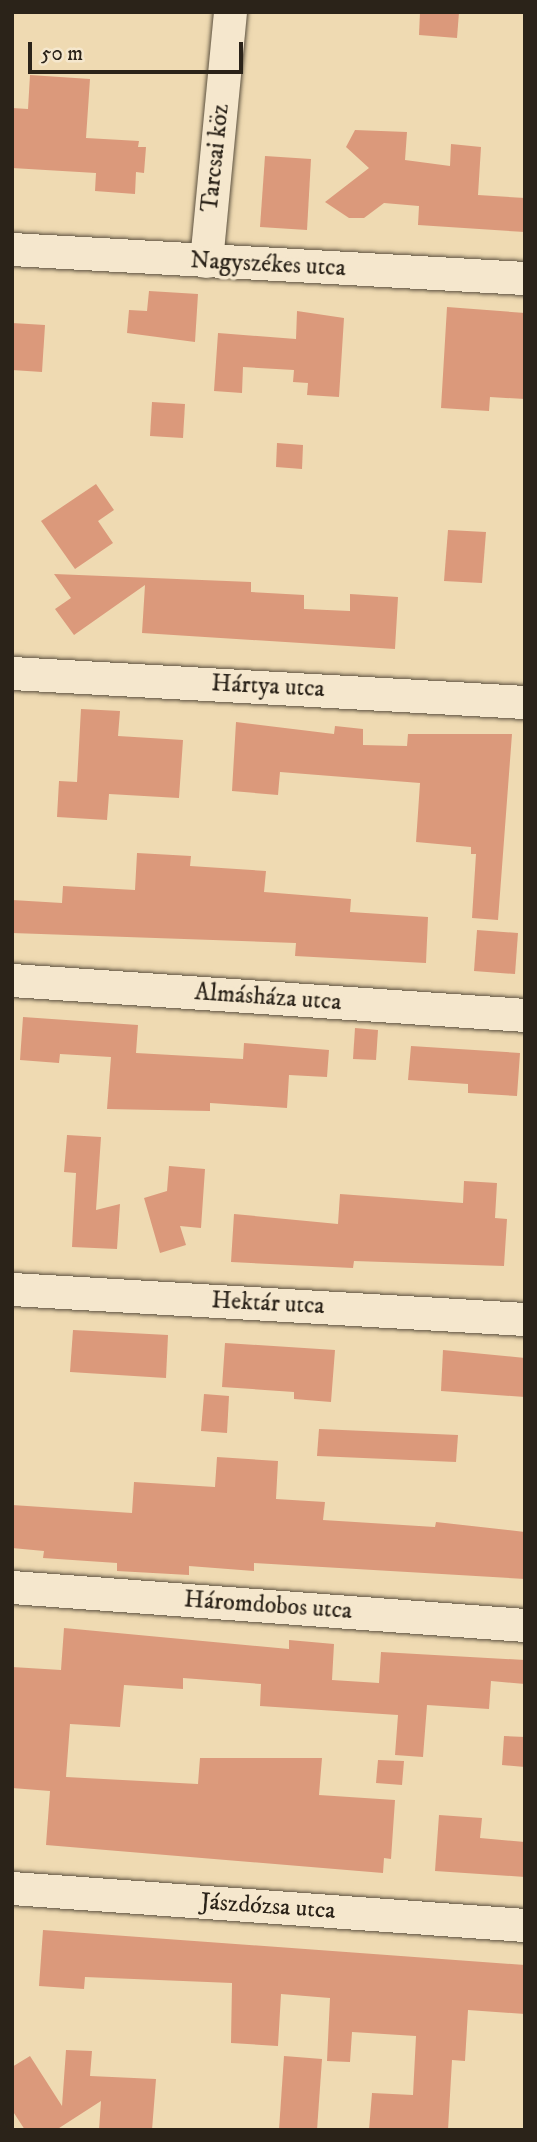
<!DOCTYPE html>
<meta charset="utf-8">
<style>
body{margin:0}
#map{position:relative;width:537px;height:2142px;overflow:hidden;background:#efdab2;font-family:"IM FELL DW Pica",serif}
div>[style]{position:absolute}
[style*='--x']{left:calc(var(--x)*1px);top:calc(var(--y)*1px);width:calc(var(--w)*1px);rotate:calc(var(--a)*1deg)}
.building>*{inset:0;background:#db997b}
.roads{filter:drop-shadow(0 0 2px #5c513f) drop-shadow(0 0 2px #5c513f)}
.minor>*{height:33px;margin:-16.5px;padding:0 16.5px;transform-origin:16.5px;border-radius:16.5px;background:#f5e7cd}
span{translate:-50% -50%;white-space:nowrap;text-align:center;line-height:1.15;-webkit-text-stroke:7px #f5e7cd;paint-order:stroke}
.street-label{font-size:24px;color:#2b2319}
.frame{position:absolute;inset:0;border:14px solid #2b2319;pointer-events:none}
.scale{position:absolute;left:28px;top:42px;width:215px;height:32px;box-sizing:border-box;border:4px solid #2b2319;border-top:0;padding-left:9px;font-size:21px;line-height:24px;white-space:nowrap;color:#2b2319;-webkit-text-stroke:5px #f5e7cd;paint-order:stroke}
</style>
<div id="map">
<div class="building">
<i style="clip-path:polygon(420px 12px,459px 12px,457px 38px,419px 35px)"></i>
<i style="clip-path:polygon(30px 75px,90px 79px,86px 138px,139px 141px,138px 147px,146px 147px,144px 173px,136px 172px,135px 194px,95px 191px,96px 173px,12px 168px,12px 108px,28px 109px)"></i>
<i style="clip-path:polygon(355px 130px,407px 132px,405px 160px,450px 166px,451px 144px,481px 147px,478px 195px,525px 198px,525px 232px,418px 225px,419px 206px,384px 203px,364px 218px,349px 218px,325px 202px,369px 168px,346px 147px)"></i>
<i style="clip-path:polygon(265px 156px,311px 159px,307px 230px,260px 227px)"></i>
<i style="clip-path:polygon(149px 291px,198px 294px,195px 342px,127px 333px,129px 310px,147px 311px)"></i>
<i style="clip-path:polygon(447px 307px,525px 313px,525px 399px,490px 397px,489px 411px,441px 408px)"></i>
<i style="clip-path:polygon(297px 311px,344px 318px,339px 397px,307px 395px,308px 383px,293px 382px,294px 370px,243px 367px,242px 393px,214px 391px,218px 333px,296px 339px)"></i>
<i style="clip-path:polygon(12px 323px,45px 325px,42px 372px,12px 370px)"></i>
<i style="clip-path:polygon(152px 402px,185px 404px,183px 438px,150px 436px)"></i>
<i style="clip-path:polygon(277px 443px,303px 445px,302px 469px,276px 467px)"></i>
<i style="clip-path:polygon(96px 484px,114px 510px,98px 521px,113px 543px,75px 569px,41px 521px)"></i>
<i style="clip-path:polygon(448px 530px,486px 532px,482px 583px,444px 581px)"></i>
<i style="clip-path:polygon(54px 574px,251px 582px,251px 592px,304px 595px,304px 609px,350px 611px,350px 594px,398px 597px,395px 649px,142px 633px,145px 585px,74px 635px,55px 609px,71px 598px)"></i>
<i style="clip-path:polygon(81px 709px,120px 711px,118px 736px,183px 740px,179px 798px,109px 794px,107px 820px,57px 817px,59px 781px,77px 782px)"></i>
<i style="clip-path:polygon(236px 722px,334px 734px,335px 726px,363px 729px,363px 745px,407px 746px,408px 734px,512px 734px,498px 920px,472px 918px,476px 854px,471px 854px,471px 847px,416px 842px,420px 783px,280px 772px,278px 795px,232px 791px)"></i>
<i style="clip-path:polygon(137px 853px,191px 856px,190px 866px,266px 871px,264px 892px,351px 899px,350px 912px,428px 917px,426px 963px,295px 956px,296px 943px,12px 933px,12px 900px,62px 903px,63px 886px,135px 890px)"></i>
<i style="clip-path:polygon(477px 930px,518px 933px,515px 974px,474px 971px)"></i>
<i style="clip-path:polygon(23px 1017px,138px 1025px,136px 1053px,243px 1059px,244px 1043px,329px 1050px,327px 1077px,289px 1075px,287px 1108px,210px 1103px,210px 1111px,107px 1109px,111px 1057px,60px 1054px,59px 1063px,20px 1060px)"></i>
<i style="clip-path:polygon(355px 1028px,378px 1030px,376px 1060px,353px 1059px)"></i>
<i style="clip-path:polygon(411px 1046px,520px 1053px,517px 1096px,468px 1093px,468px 1084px,408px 1080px)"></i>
<i style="clip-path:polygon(67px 1135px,101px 1137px,96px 1210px,120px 1204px,117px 1249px,72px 1247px,76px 1173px,64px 1172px)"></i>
<i style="clip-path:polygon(169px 1166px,205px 1169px,201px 1228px,180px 1226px,186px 1245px,160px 1253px,144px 1198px,167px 1191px)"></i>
<i style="clip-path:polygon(464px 1181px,497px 1183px,495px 1218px,507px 1219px,504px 1266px,354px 1261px,353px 1268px,231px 1262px,234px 1214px,338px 1224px,340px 1194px,463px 1203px)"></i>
<i style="clip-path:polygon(73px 1330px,168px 1335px,166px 1378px,70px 1372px)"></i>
<i style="clip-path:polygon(225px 1343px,335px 1350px,331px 1402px,294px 1399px,294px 1392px,222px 1387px)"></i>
<i style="clip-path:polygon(443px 1350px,525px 1358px,525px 1397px,441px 1391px)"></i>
<i style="clip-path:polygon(204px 1394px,229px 1396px,227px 1433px,201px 1431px)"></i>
<i style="clip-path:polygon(319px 1429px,458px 1435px,456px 1462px,317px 1456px)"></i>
<i style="clip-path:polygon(217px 1457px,278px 1461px,276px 1499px,325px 1502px,323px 1520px,435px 1527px,436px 1522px,525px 1532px,525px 1579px,254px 1563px,254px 1571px,189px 1566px,189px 1575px,117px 1571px,117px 1563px,43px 1558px,44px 1551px,12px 1548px,12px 1505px,132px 1513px,134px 1482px,215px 1487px)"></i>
<i style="clip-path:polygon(64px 1628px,289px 1649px,289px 1640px,334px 1644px,332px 1680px,379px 1683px,381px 1652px,525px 1660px,525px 1684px,491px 1681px,489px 1709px,427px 1705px,423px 1757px,395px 1755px,398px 1715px,260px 1706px,261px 1684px,183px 1678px,183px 1689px,124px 1685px,120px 1727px,70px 1724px,66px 1777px,198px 1784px,200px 1758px,322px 1758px,319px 1795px,395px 1800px,391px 1859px,384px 1858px,383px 1873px,46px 1845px,50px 1791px,12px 1788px,12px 1667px,61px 1670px)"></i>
<i style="clip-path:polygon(504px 1736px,525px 1737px,525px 1767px,502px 1765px)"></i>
<i style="clip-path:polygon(378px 1760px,404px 1761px,402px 1785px,376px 1783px)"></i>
<i style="clip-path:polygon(439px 1815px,482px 1818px,480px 1838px,525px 1842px,525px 1877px,435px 1871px)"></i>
<i style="clip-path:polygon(43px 1930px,525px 1965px,525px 2014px,468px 2010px,465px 2061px,452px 2060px,448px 2130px,369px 2130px,372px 2093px,413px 2095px,416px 2036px,352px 2032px,350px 2062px,327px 2061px,330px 1998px,281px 1994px,278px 2046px,231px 2043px,232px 1983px,85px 1977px,84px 1989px,39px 1986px)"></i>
<i style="clip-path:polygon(66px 2050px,92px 2051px,90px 2076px,156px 2079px,152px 2130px,99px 2130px,101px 2101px,56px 2130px,25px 2130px,12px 2110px,12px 2067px,30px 2056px,62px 2106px)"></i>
<i style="clip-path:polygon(284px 2056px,322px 2059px,317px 2130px,279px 2130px)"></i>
</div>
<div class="roads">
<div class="minor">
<i style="--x:12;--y:249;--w:514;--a:3.24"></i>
<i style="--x:206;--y:261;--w:250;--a:-84.5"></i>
<i style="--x:12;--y:673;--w:514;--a:3.24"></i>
<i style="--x:12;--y:980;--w:514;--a:3.9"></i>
<i style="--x:12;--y:1289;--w:514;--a:3.35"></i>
<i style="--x:12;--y:1587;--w:514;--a:4.24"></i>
<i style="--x:12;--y:1888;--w:514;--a:4.13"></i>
</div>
</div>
<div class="street-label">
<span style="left:216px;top:158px;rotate:-84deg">Tarcsai köz</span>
<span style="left:268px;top:265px;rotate:3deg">Nagyszékes utca</span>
<span style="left:268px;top:687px;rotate:3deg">Hártya utca</span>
<span style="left:268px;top:998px;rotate:4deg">Almásháza utca</span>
<span style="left:268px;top:1304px;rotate:3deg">Hektár utca</span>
<span style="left:268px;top:1606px;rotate:4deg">Háromdobos utca</span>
<span style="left:268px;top:1907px;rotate:4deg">Jászdózsa utca</span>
</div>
<div class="frame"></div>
<div class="scale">50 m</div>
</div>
